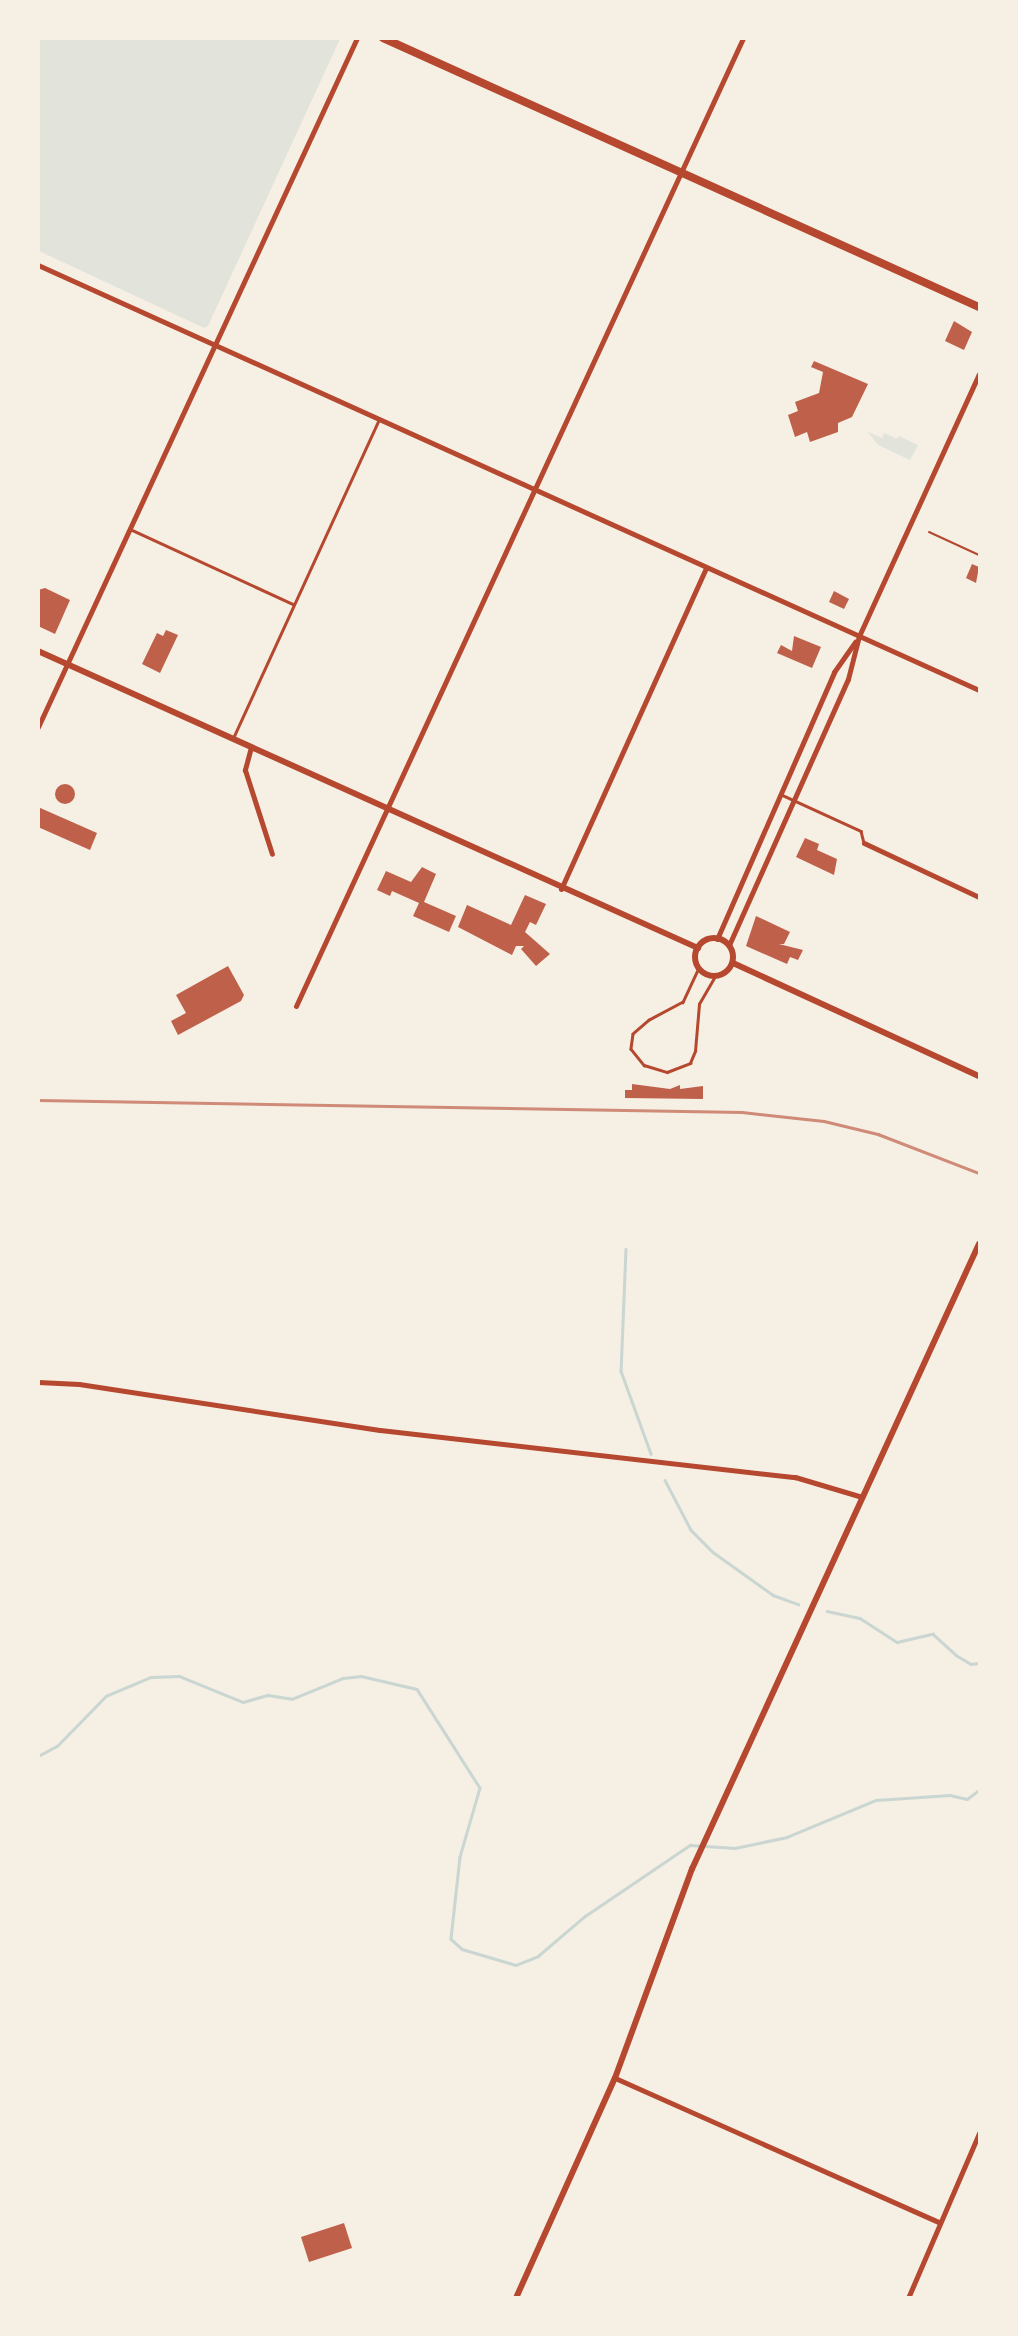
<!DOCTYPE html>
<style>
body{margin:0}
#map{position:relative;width:1018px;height:2336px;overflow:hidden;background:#f6efe4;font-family:Overpass,sans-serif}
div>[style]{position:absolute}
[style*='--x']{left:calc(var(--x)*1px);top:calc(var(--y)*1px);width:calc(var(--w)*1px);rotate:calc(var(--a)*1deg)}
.green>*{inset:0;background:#e2e4dc}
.stream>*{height:2.5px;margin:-1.25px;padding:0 1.25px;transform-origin:1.25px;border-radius:1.25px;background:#c9d6d2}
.building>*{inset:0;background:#bf614a}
.round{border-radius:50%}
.path>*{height:2px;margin:-1px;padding:0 1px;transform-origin:1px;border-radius:1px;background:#b5482f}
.service>*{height:2.5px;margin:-1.25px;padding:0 1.25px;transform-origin:1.25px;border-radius:1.25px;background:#b5482f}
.minor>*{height:5px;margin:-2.5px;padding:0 2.5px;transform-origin:2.5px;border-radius:2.5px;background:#b5482f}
.tertiary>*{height:6px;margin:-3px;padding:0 3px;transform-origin:3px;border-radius:3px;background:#b5482f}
.tertiary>.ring{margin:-3px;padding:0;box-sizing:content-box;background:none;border:6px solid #b5482f;border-radius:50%}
.primary>*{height:8px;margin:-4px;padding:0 4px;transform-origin:4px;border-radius:4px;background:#b5482f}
.rail>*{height:2.5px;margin:-1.25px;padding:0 1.25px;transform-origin:1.25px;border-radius:1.25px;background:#cf8b77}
span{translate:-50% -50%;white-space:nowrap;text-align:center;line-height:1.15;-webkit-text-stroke:5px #f6efe4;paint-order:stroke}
.frame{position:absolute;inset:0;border:40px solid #f6efe4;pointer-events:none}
</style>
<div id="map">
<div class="green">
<i style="clip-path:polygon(39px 38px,340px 39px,208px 326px,204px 328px,39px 251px)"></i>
<i style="clip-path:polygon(868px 432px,882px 438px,884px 433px,897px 439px,899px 436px,918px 445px,910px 460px,878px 445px)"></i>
</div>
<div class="stream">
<i style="--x:626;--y:1249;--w:122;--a:92.3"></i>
<i style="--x:621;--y:1371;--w:88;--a:70.1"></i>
<i style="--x:665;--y:1480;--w:56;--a:62.5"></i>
<i style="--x:691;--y:1530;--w:31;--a:45"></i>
<i style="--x:713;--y:1552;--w:74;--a:35.6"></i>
<i style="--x:773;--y:1595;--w:27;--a:20"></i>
<i style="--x:827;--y:1611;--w:34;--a:12"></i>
<i style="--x:860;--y:1618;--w:44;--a:33"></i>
<i style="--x:897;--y:1642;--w:37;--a:-13"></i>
<i style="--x:933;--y:1634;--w:31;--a:42"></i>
<i style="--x:956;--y:1655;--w:17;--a:31"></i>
<i style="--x:971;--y:1664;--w:8;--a:-7"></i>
<i style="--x:38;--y:1756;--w:21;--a:-28"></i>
<i style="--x:57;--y:1746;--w:70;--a:-45.6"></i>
<i style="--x:106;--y:1696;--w:49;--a:-22.9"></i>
<i style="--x:151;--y:1677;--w:28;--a:-2"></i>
<i style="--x:179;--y:1676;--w:69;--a:22.1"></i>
<i style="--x:243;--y:1702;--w:26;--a:-16"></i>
<i style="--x:268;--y:1695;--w:24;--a:9"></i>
<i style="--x:292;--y:1699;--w:55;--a:-22.4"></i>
<i style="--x:343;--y:1678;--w:18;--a:-6"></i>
<i style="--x:361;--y:1676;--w:57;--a:13.1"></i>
<i style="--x:417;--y:1689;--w:117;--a:57.5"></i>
<i style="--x:480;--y:1788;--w:72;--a:106.2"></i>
<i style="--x:460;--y:1857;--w:82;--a:96.3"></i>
<i style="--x:451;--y:1939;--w:15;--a:42"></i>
<i style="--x:462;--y:1949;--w:56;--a:16.5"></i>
<i style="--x:516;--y:1965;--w:24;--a:-22"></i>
<i style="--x:538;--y:1956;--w:62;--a:-40.4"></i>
<i style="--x:585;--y:1916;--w:127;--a:-34.1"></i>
<i style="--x:690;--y:1845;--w:45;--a:3.8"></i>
<i style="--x:735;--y:1848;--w:53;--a:-11.9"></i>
<i style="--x:787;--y:1837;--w:96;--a:-22.6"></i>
<i style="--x:876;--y:1800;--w:74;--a:-3.9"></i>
<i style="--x:950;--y:1795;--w:17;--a:13"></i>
<i style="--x:967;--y:1799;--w:15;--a:-37"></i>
</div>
<div class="building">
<i style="clip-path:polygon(954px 321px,972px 332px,964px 350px,945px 341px)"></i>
<i style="clip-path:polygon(814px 361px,868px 384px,852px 417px,838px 423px,838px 432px,810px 442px,807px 432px,795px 437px,788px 415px,798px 411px,795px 402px,819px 393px,823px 372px,811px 367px)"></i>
<i style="clip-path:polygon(972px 564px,979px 567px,976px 583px,966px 578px)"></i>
<i style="clip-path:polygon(45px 588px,70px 600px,55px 634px,38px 626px,38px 590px)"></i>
<i style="clip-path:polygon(834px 591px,849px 599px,844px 609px,829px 602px)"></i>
<i style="clip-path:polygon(166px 630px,178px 635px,160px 673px,142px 664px,157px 633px,163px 636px)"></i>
<i style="clip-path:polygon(794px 636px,821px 647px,812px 668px,777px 653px,781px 645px,792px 651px)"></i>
<i class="round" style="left:55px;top:784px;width:20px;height:20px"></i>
<i style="clip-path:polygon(38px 807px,97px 833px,90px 850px,38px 827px)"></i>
<i style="clip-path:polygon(805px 838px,819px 844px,817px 850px,837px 859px,834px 875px,796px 857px)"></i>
<i style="clip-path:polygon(422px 867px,436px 874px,424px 902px,456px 916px,449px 932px,413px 916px,419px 903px,392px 891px,390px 896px,377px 890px,386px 871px,411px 882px)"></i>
<i style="clip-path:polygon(525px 895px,546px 904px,536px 925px,530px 922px,525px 932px,550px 954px,536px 966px,521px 949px,524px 946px,516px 946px,512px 955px,458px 927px,467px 905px,511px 925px)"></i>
<i style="clip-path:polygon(756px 916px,790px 932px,784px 944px,779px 944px,803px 950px,798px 960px,790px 957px,787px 964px,746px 946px)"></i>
<i style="clip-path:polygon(228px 966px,244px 995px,241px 1001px,178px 1035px,171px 1021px,186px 1013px,176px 995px)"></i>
<i style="clip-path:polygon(632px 1084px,670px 1089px,680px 1085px,680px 1089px,703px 1086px,703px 1099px,625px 1098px,625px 1090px,632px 1090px)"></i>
<i style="clip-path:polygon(344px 2223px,352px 2248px,309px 2262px,301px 2237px)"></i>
</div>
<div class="path">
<i style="--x:929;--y:532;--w:55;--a:24.7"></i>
</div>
<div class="service">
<i style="--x:132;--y:530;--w:177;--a:24.7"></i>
<i style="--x:234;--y:736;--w:346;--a:-65.4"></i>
<i style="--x:780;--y:794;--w:89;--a:24.6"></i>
<i style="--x:861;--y:831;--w:12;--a:76"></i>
<i style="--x:699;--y:968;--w:38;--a:115"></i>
<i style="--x:683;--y:1002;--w:38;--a:152"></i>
<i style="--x:649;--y:1020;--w:21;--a:139"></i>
<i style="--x:633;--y:1034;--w:15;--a:98"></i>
<i style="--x:631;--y:1049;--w:21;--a:51"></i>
<i style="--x:644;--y:1065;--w:24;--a:17"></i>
<i style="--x:667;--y:1072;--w:25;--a:-21"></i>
<i style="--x:690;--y:1063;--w:13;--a:-67"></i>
<i style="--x:695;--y:1051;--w:47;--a:-85.1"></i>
<i style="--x:699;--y:1004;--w:32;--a:-60"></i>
</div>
<div class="minor">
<i style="--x:38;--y:265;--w:1033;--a:24.31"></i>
<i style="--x:38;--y:727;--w:759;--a:-65.16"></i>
<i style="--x:251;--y:747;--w:24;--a:105"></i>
<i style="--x:245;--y:770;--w:88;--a:72.2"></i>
<i style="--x:864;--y:843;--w:127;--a:25.2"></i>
<i style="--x:561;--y:889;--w:352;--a:-65.7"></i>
<i style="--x:717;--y:939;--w:292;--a:-66.3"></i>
<i style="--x:834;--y:672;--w:37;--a:-55"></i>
<i style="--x:729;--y:945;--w:291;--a:-65.9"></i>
<i style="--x:848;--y:679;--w:44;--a:-75.7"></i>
<i style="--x:859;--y:636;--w:288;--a:-65.4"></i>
<i style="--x:296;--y:1006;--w:1066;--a:-65.21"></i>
<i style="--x:38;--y:1382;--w:41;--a:2.8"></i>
<i style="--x:79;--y:1384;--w:304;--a:8.7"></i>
<i style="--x:380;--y:1430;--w:418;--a:6.5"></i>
<i style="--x:795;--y:1477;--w:70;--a:16.6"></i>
<i style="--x:615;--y:2078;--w:355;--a:24"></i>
<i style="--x:908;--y:2298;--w:180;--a:-66.7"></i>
</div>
<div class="tertiary">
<i style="--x:38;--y:651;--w:724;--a:24.23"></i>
<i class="ring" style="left:695px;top:938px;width:32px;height:32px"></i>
<i style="--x:733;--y:963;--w:271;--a:24.7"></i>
<i style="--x:516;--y:2298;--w:241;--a:-65.8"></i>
<i style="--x:615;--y:2078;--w:223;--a:-69.8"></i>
<i style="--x:692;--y:1869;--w:688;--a:-65.34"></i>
</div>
<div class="primary">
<i style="--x:383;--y:38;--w:654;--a:24.29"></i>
</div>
<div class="rail">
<i style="--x:38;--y:1100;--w:704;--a:0.98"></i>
<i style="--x:742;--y:1112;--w:82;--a:6.3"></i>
<i style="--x:824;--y:1121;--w:56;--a:13.5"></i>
<i style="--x:878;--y:1134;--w:108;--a:21.1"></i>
</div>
<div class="frame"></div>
</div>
